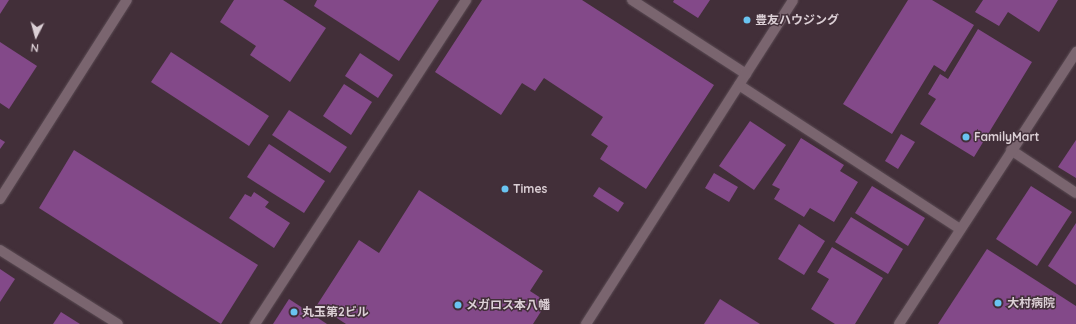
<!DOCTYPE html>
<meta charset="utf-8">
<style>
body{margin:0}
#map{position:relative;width:1076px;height:324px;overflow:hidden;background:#422f39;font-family:Quicksand,"Noto Sans JP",sans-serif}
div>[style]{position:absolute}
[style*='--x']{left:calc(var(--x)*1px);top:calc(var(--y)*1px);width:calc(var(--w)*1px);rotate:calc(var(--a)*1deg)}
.building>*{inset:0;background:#834989}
.roads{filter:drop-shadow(0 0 1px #5a4b53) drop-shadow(0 0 1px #5a4b53)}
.service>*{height:10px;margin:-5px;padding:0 5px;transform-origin:5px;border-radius:5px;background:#7a656f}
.minor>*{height:10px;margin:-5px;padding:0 5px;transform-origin:5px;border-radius:5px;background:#7a656f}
.tertiary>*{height:10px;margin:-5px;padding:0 5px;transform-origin:5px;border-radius:5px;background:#7a656f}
.dots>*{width:11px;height:11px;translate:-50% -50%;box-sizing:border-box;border:2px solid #422f39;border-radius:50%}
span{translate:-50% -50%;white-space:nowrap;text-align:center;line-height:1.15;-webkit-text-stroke:3px #422f39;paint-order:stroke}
.poi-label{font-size:12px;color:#dbcfd5;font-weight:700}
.left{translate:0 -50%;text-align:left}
.north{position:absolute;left:16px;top:16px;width:40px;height:40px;-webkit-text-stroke:3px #422f39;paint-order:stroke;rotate:186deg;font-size:11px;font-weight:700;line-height:16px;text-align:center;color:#dbcfd5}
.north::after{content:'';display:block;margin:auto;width:14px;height:18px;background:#dbcfd5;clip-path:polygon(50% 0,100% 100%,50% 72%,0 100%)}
</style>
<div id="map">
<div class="building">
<i style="clip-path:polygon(0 0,9px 0,0 14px)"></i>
<i style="clip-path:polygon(234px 0,283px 0,326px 28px,290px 82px,250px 55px,256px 46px,220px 22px)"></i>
<i style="clip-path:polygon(317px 0,439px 0,399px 61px,314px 6px)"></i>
<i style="clip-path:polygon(482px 0,582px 0,714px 85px,646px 189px,600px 159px,608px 146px,591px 135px,603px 117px,544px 78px,535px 91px,522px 83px,501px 115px,435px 72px)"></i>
<i style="clip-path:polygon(674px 0,710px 0,698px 18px,673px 2px)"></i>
<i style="clip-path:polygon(908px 0,932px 0,974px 25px,945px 72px,934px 65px,892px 134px,843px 104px)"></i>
<i style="clip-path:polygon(983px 0,1058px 0,1039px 32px,1008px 12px,999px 26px,975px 12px)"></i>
<i style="clip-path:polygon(978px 29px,1032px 62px,974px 157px,920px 124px,936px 99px,928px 94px,940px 74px,948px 79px)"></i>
<i style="clip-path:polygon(0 42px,37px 66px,9px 109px,0 103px)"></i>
<i style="clip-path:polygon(171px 52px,269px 116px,249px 146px,151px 82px)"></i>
<i style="clip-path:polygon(360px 53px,393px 75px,378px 98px,345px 76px)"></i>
<i style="clip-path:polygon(344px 84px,372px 102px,351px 135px,323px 116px)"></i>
<i style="clip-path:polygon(289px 110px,347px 147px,330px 173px,272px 135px)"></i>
<i style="clip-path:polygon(750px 121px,786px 145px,754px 190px,719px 166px)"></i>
<i style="clip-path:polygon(901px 134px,915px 142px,898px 169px,885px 161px)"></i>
<i style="clip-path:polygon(801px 138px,844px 165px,840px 171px,858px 182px,834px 222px,810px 208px,804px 217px,774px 199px,780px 189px,772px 185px)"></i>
<i style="clip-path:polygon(0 139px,5px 142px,0 149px)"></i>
<i style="clip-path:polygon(1076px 140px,1076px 178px,1058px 167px)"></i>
<i style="clip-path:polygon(269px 144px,325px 181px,304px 213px,247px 177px)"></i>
<i style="clip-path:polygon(74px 150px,258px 265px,221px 324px,39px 208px)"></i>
<i style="clip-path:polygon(714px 173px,738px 187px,729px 202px,705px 188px)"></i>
<i style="clip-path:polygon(872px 186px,925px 218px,908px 246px,855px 213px)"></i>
<i style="clip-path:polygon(1031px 186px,1072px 212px,1037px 266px,996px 239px)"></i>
<i style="clip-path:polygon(599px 187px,624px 203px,618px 212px,593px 196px)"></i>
<i style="clip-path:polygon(419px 190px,543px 271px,530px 291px,547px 302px,533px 324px,346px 324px,317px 305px,359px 240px,379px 253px)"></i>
<i style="clip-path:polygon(254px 192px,269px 202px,265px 207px,290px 223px,274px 248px,229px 218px,245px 194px,251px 197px)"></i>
<i style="clip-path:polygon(851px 217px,903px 249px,888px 274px,835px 242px)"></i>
<i style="clip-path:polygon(1076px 223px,1076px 285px,1048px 266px)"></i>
<i style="clip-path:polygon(799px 224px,825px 241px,804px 275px,778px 259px)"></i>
<i style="clip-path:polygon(832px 247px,883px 278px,855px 324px,835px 324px,811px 309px,829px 279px,817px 272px)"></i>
<i style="clip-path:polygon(987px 249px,1076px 306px,1076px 324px,938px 324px)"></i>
<i style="clip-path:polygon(0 269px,15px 279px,0 302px)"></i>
<i style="clip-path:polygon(289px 299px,327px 324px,273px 324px)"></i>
<i style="clip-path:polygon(720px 299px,760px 324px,704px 324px)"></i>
<i style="clip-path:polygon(61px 312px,80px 324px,53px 324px)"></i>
</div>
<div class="roads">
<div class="service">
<i style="--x:632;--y:0;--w:136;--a:33"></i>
<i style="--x:1011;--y:150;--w:78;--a:33.5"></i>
</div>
<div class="minor">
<i style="--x:739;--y:85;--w:264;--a:33.1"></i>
<i style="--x:0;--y:199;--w:236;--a:-57.5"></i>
<i style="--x:255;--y:324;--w:387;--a:-56.9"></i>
</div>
<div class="tertiary">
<i style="--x:0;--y:250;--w:139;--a:32.1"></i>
<i style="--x:586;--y:324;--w:384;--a:-57.4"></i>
<i style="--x:899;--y:324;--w:325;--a:-56.9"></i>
</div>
</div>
<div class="dots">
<i style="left:747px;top:20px;background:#69c4f1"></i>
<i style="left:966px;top:137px;background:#69c4f1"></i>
<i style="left:505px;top:189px;background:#69c4f1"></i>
<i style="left:998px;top:303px;background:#69c4f1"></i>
<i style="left:458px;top:305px;background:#69c4f1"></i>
<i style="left:294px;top:312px;background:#69c4f1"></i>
</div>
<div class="poi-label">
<span class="left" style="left:755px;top:20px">豊友ハウジング</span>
<span class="left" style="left:974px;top:137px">FamilyMart</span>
<span class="left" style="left:513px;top:189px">Times</span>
<span class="left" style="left:1007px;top:303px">大村病院</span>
<span class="left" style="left:466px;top:305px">メガロス本八幡</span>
<span class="left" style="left:302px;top:312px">丸玉第2ビル</span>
</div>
<div class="north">N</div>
</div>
